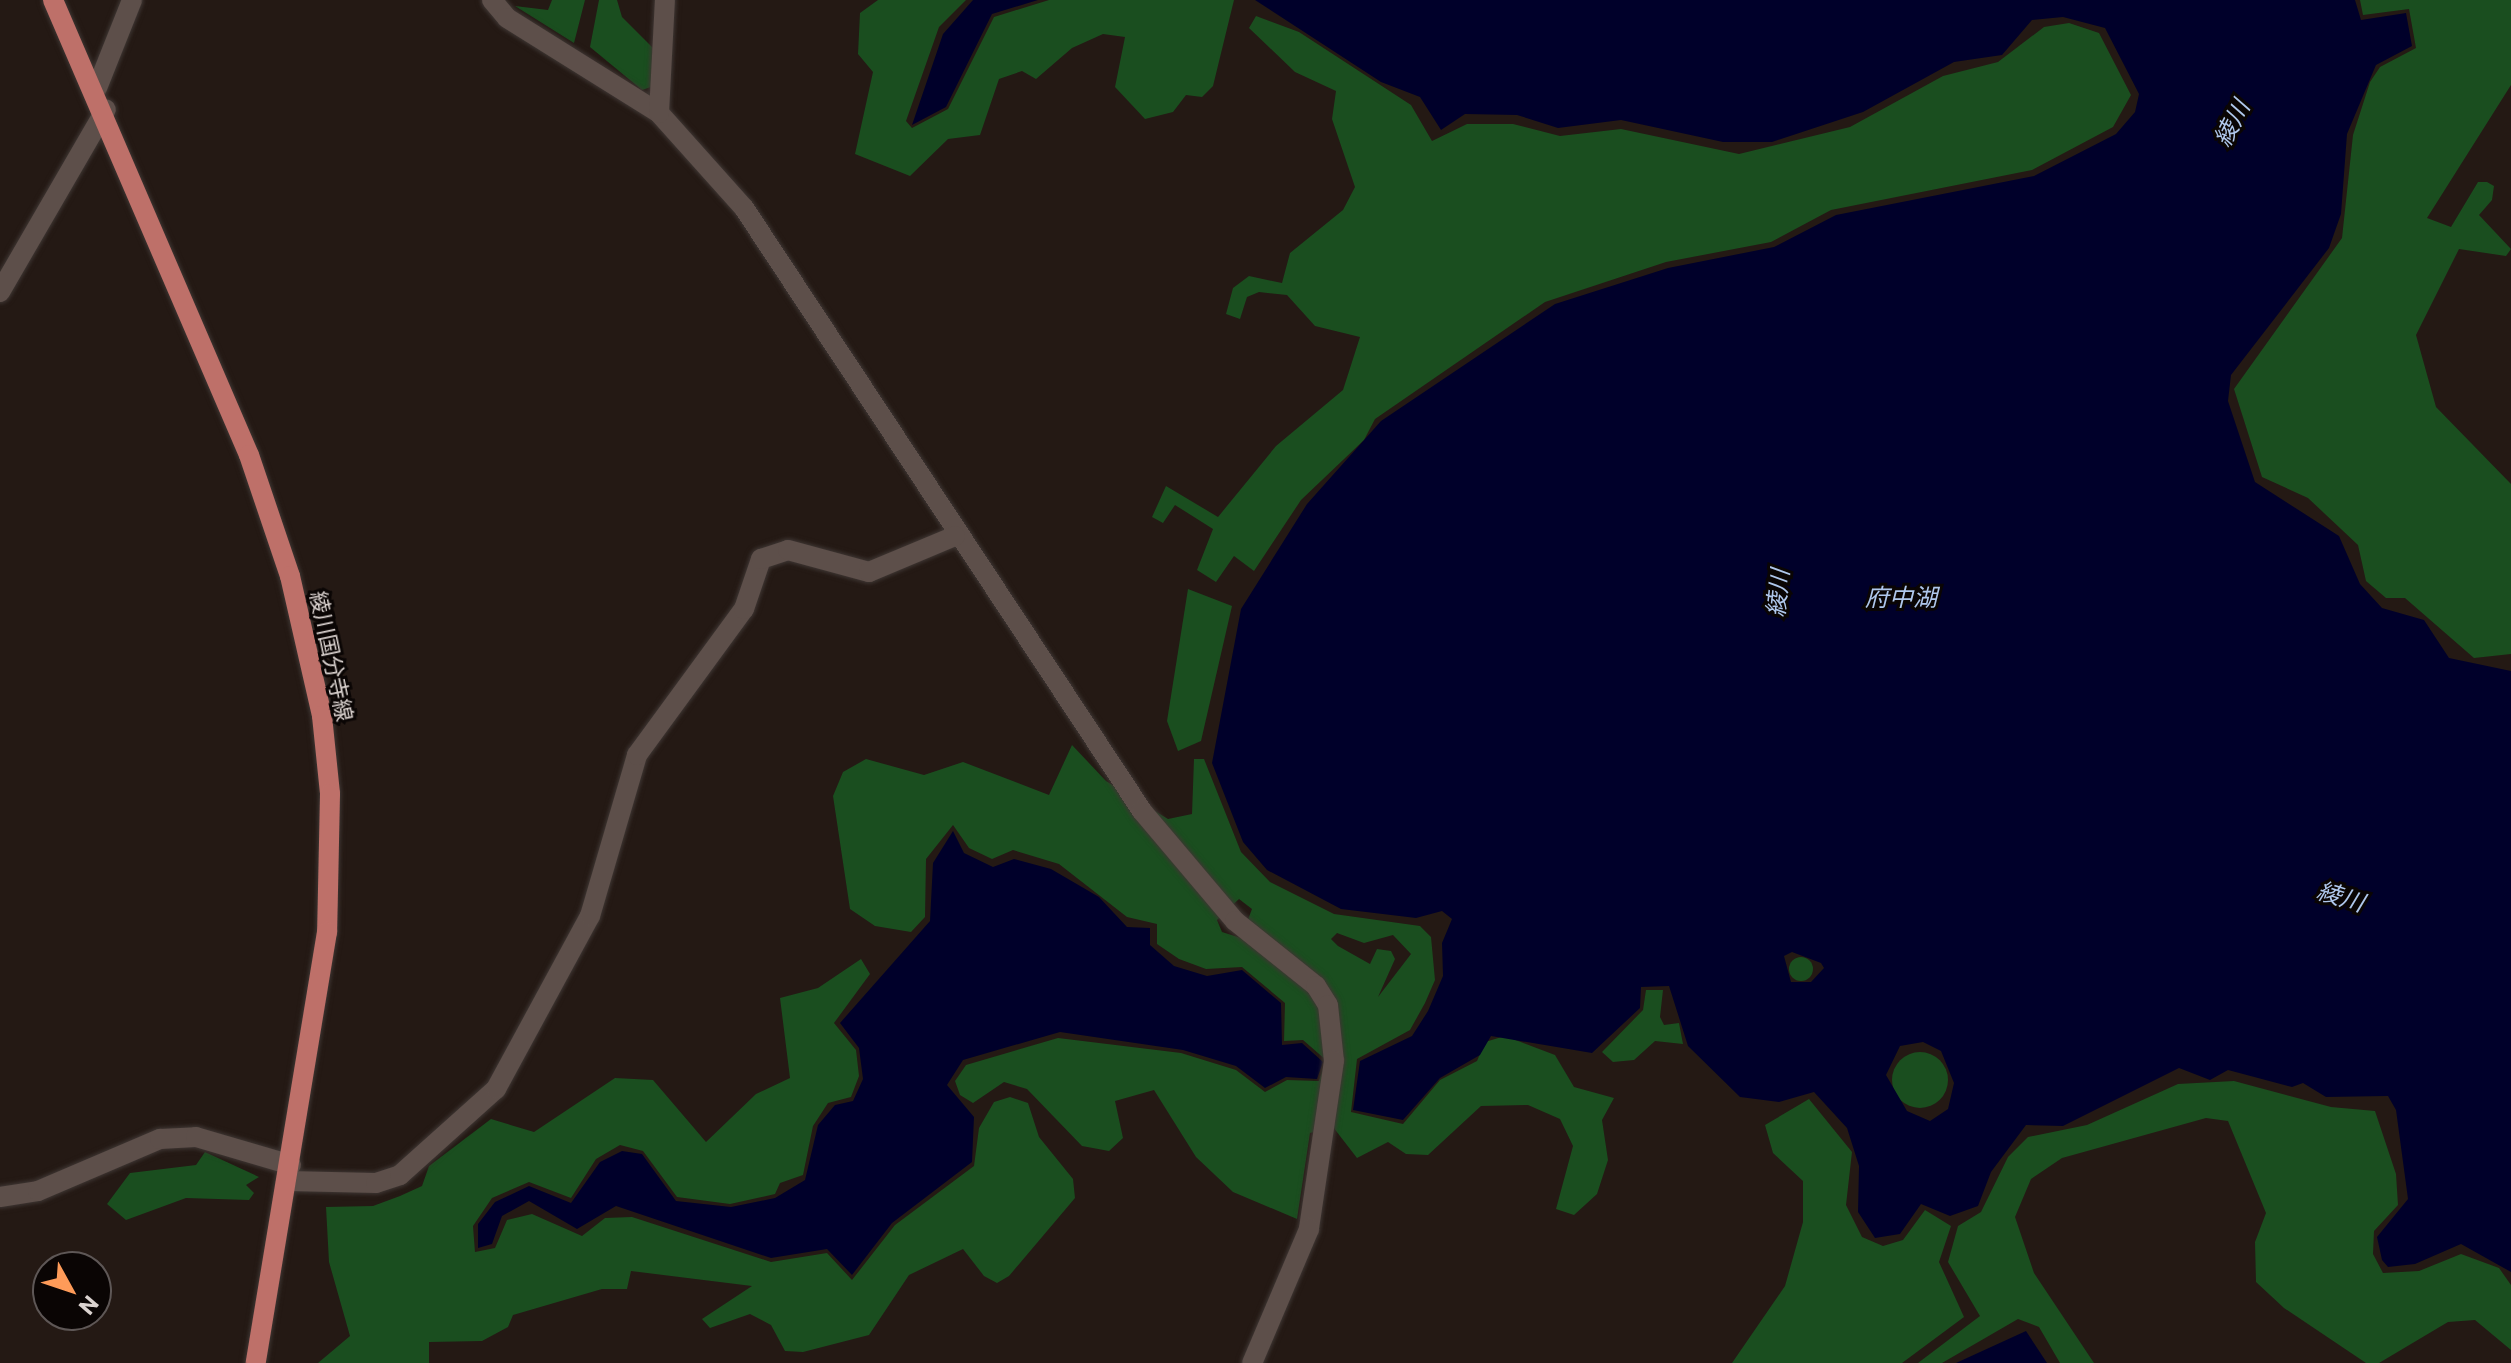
<!DOCTYPE html>
<meta charset="utf-8">
<style>
body{margin:0}
#map{position:relative;width:2511px;height:1363px;overflow:hidden;background:#241914;font-family:Commissioner,"Noto Sans JP",sans-serif}
div>[style]{position:absolute}
[style*='--x']{left:calc(var(--x)*1px);top:calc(var(--y)*1px);width:calc(var(--w)*1px);rotate:calc(var(--a)*1deg)}
.green>*{inset:0;background:#1a4e1f}
.round{border-radius:50%}
.water>*{inset:0;background:#00002a}
.roads{filter:drop-shadow(0 0 2px #3e3633) drop-shadow(0 0 2px #3e3633)}
.minor>*{height:20px;margin:-10px;padding:0 10px;transform-origin:10px;border-radius:10px;background:#5d4f4a}
.major>*{height:20px;margin:-10px;padding:0 10px;transform-origin:10px;border-radius:10px;background:#be7069}
span{translate:-50% -50%;white-space:nowrap;text-align:center;line-height:1.15;-webkit-text-stroke:6px #0a0504;paint-order:stroke}
.street-label{font-size:22px;color:#dbd3d0}
.water-label{font-size:24px;color:#afc7ec;font-style:italic}
.north{position:absolute;left:32px;top:1251px;width:80px;height:80px;box-sizing:border-box;background:#0a0504;border:2px solid #5e5756;border-radius:50%;rotate:130deg;font-size:22px;font-weight:700;line-height:32px;text-align:center;color:#dbd3d0}
.north::after{content:'';display:block;margin:auto;width:28px;height:36px;background:#fe9b59;clip-path:polygon(50% 0,100% 100%,50% 72%,0 100%)}
</style>
<div id="map">
<div class="green">
<i style="clip-path:polygon(552px 0,585px 0,574px 43px,515px 6px,548px 10px)"></i>
<i style="clip-path:polygon(599px 0,617px 0,622px 17px,661px 56px,657px 85px,642px 90px,590px 47px)"></i>
<i style="clip-path:polygon(878px 0,966px 0,939px 27px,906px 121px,912px 128px,948px 109px,994px 17px,1049px 0,1234px 0,1213px 86px,1202px 97px,1186px 95px,1173px 112px,1145px 119px,1115px 87px,1125px 37px,1103px 34px,1072px 48px,1036px 79px,1022px 71px,999px 79px,980px 135px,948px 139px,910px 176px,855px 154px,873px 72px,858px 54px,860px 13px)"></i>
<i style="clip-path:polygon(2360px 0,2511px 0,2511px 85px,2427px 218px,2451px 227px,2478px 182px,2487px 182px,2494px 186px,2492px 200px,2479px 215px,2511px 249px,2506px 256px,2459px 249px,2416px 335px,2436px 407px,2511px 484px,2511px 654px,2474px 658px,2405px 598px,2386px 598px,2366px 581px,2358px 545px,2308px 498px,2262px 477px,2234px 389px,2342px 238px,2353px 135px,2370px 82px,2380px 67px,2416px 48px,2409px 9px,2363px 15px)"></i>
<i style="clip-path:polygon(1256px 16px,1299px 32px,1411px 105px,1432px 141px,1467px 124px,1513px 124px,1560px 136px,1621px 129px,1739px 154px,1850px 127px,1943px 76px,1998px 62px,2044px 27px,2069px 23px,2099px 33px,2131px 95px,2113px 127px,2032px 170px,1831px 210px,1771px 242px,1666px 262px,1545px 302px,1375px 419px,1364px 440px,1301px 500px,1254px 571px,1234px 556px,1216px 582px,1197px 570px,1213px 529px,1175px 505px,1163px 523px,1152px 517px,1166px 486px,1218px 517px,1276px 446px,1343px 390px,1360px 337px,1315px 326px,1287px 295px,1259px 292px,1247px 297px,1240px 319px,1226px 314px,1233px 288px,1249px 276px,1282px 283px,1290px 253px,1343px 210px,1355px 187px,1332px 119px,1336px 91px,1295px 72px,1249px 28px)"></i>
<i style="clip-path:polygon(1188px 589px,1232px 606px,1201px 741px,1178px 751px,1167px 721px)"></i>
<i style="clip-path:polygon(evenodd,1072px 745px,1106px 781px,1168px 819px,1192px 814px,1194px 759px,1204px 759px,1241px 852px,1270px 882px,1334px 914px,1420px 926px,1431px 937px,1435px 980px,1425px 1003px,1410px 1030px,1357px 1059px,1351px 1112px,1403px 1124px,1440px 1080px,1477px 1061px,1485px 1042px,1505px 1036px,1555px 1055px,1574px 1087px,1614px 1098px,1602px 1120px,1608px 1160px,1597px 1194px,1574px 1215px,1556px 1209px,1573px 1146px,1560px 1119px,1528px 1105px,1481px 1106px,1428px 1155px,1406px 1154px,1388px 1142px,1357px 1158px,1333px 1127px,1310px 1133px,1297px 1219px,1233px 1192px,1196px 1157px,1154px 1090px,1115px 1101px,1123px 1138px,1109px 1151px,1082px 1146px,1027px 1089px,1004px 1082px,973px 1103px,960px 1095px,955px 1081px,966px 1065px,1058px 1038px,1181px 1053px,1236px 1070px,1265px 1092px,1287px 1080px,1319px 1081px,1326px 1060px,1303px 1040px,1284px 1041px,1285px 1003px,1242px 967px,1206px 969px,1179px 959px,1157px 944px,1157px 924px,1127px 917px,1059px 864px,1013px 850px,992px 859px,969px 848px,953px 825px,926px 859px,925px 917px,911px 932px,875px 926px,850px 909px,833px 796px,843px 772px,866px 759px,924px 775px,963px 762px,1049px 795px,1072px 745px,1239px 899px,1252px 909px,1241px 938px,1222px 932px,1217px 920px,1239px 899px,1072px 745px,1337px 933px,1364px 943px,1393px 935px,1411px 954px,1378px 997px,1395px 959px,1391px 951px,1377px 949px,1370px 964px,1338px 946px,1331px 939px,1337px 933px)"></i>
<i class="round" style="left:1789px;top:957px;width:24px;height:24px"></i>
<i style="clip-path:polygon(861px 959px,870px 974px,834px 1023px,856px 1050px,859px 1076px,851px 1097px,828px 1103px,813px 1126px,803px 1175px,780px 1183px,775px 1194px,730px 1204px,677px 1197px,643px 1151px,620px 1145px,596px 1159px,571px 1198px,529px 1182px,492px 1198px,473px 1226px,475px 1252px,495px 1248px,507px 1220px,532px 1214px,582px 1236px,605px 1218px,632px 1217px,771px 1262px,827px 1253px,852px 1280px,895px 1225px,974px 1166px,979px 1128px,994px 1102px,1010px 1097px,1028px 1103px,1039px 1137px,1073px 1179px,1075px 1198px,1009px 1276px,997px 1283px,984px 1276px,963px 1249px,909px 1275px,869px 1335px,803px 1352px,785px 1351px,771px 1325px,750px 1314px,710px 1328px,702px 1319px,752px 1286px,631px 1271px,627px 1289px,602px 1289px,513px 1315px,508px 1327px,482px 1341px,429px 1342px,429px 1363px,318px 1363px,350px 1336px,329px 1262px,326px 1207px,373px 1206px,400px 1196px,422px 1186px,429px 1166px,491px 1119px,534px 1132px,615px 1078px,653px 1080px,706px 1142px,756px 1094px,790px 1078px,780px 998px,818px 988px)"></i>
<i style="clip-path:polygon(1646px 990px,1663px 990px,1660px 1017px,1664px 1025px,1679px 1023px,1683px 1044px,1655px 1041px,1634px 1060px,1613px 1062px,1602px 1052px,1643px 1010px)"></i>
<i class="round" style="left:1892px;top:1052px;width:56px;height:56px"></i>
<i style="clip-path:polygon(2234px 1081px,2331px 1107px,2375px 1111px,2396px 1174px,2398px 1205px,2374px 1231px,2373px 1254px,2383px 1273px,2419px 1271px,2461px 1254px,2499px 1268px,2511px 1285px,2511px 1350px,2475px 1320px,2448px 1322px,2379px 1363px,2366px 1363px,2284px 1308px,2256px 1282px,2255px 1242px,2266px 1213px,2228px 1121px,2206px 1118px,2062px 1158px,2031px 1179px,2015px 1217px,2034px 1273px,2094px 1363px,2060px 1363px,2039px 1327px,2018px 1319px,1942px 1363px,1918px 1363px,1980px 1316px,1948px 1262px,1958px 1226px,1981px 1212px,2008px 1157px,2028px 1137px,2087px 1125px,2178px 1084px)"></i>
<i style="clip-path:polygon(1809px 1099px,1852px 1152px,1846px 1205px,1862px 1237px,1883px 1246px,1903px 1240px,1925px 1210px,1951px 1226px,1939px 1262px,1964px 1317px,1902px 1363px,1732px 1363px,1785px 1286px,1803px 1222px,1803px 1181px,1773px 1153px,1765px 1125px)"></i>
<i style="clip-path:polygon(205px 1152px,259px 1177px,246px 1185px,254px 1193px,249px 1200px,186px 1198px,126px 1220px,107px 1204px,130px 1173px,196px 1165px)"></i>
</div>
<div class="water">
<i style="clip-path:polygon(973px 0,1038px 0,992px 14px,946px 107px,912px 125px,943px 34px)"></i>
<i style="clip-path:polygon(evenodd,1255px 0,2355px 0,2361px 20px,2406px 13px,2412px 46px,2376px 65px,2347px 134px,2341px 214px,2329px 248px,2231px 375px,2228px 401px,2255px 482px,2339px 536px,2360px 584px,2382px 608px,2424px 620px,2449px 658px,2511px 671px,2511px 1272px,2461px 1244px,2415px 1264px,2388px 1267px,2382px 1260px,2377px 1237px,2408px 1199px,2396px 1110px,2388px 1096px,2326px 1097px,2303px 1083px,2292px 1087px,2228px 1070px,2210px 1080px,2179px 1068px,2063px 1126px,2026px 1125px,1991px 1172px,1978px 1206px,1950px 1216px,1921px 1204px,1900px 1234px,1875px 1238px,1858px 1212px,1859px 1166px,1847px 1128px,1814px 1092px,1779px 1102px,1740px 1097px,1688px 1046px,1669px 986px,1641px 987px,1640px 1008px,1592px 1053px,1491px 1036px,1480px 1055px,1440px 1078px,1403px 1120px,1353px 1110px,1360px 1061px,1412px 1036px,1428px 1011px,1443px 976px,1442px 943px,1452px 919px,1442px 911px,1416px 918px,1341px 909px,1267px 870px,1243px 842px,1212px 763px,1241px 609px,1307px 504px,1381px 421px,1555px 304px,1668px 268px,1774px 247px,1836px 215px,2034px 176px,2116px 134px,2135px 112px,2139px 94px,2105px 28px,2063px 17px,2032px 20px,2002px 55px,1954px 62px,1863px 112px,1772px 142px,1723px 142px,1621px 120px,1558px 128px,1517px 115px,1465px 114px,1441px 130px,1420px 97px,1381px 82px,1255px 0,1792px 952px,1821px 963px,1824px 968px,1811px 982px,1791px 982px,1784px 956px,1792px 952px,1255px 0,1923px 1042px,1941px 1051px,1954px 1083px,1948px 1109px,1930px 1121px,1907px 1111px,1886px 1075px,1900px 1046px,1923px 1042px)"></i>
<i style="clip-path:polygon(953px 831px,964px 853px,993px 867px,1014px 859px,1051px 869px,1099px 897px,1127px 927px,1150px 928px,1150px 945px,1174px 966px,1207px 976px,1242px 970px,1281px 1003px,1282px 1045px,1302px 1043px,1323px 1062px,1317px 1079px,1286px 1077px,1265px 1088px,1236px 1066px,1183px 1050px,1060px 1032px,963px 1060px,947px 1085px,974px 1117px,972px 1162px,892px 1223px,852px 1275px,827px 1249px,771px 1258px,616px 1206px,577px 1229px,529px 1201px,502px 1216px,492px 1244px,478px 1248px,478px 1224px,495px 1202px,529px 1186px,571px 1203px,600px 1162px,622px 1151px,642px 1154px,676px 1201px,731px 1207px,775px 1198px,805px 1180px,818px 1125px,835px 1105px,853px 1101px,863px 1079px,859px 1048px,840px 1023px,930px 921px,933px 863px)"></i>
<i style="clip-path:polygon(2026px 1331px,2047px 1363px,1956px 1363px)"></i>
</div>
<div class="roads">
<div class="minor">
<i style="--x:492;--y:0;--w:23;--a:50"></i>
<i style="--x:507;--y:18;--w:179;--a:32"></i>
<i style="--x:659;--y:113;--w:127;--a:48.2"></i>
<i style="--x:744;--y:208;--w:723;--a:56.57"></i>
<i style="--x:1142;--y:811;--w:144;--a:49.8"></i>
<i style="--x:1235;--y:921;--w:104;--a:38.7"></i>
<i style="--x:1316;--y:986;--w:22;--a:58"></i>
<i style="--x:1328;--y:1005;--w:56;--a:83.9"></i>
<i style="--x:1334;--y:1061;--w:170;--a:98.5"></i>
<i style="--x:1309;--y:1229;--w:146;--a:113"></i>
<i style="--x:97;--y:88;--w:95;--a:-68.3"></i>
<i style="--x:659;--y:113;--w:113;--a:-87"></i>
<i style="--x:0;--y:292;--w:211;--a:-59.9"></i>
<i style="--x:288;--y:1181;--w:88;--a:1.3"></i>
<i style="--x:376;--y:1183;--w:25;--a:-18"></i>
<i style="--x:400;--y:1175;--w:129;--a:-41.9"></i>
<i style="--x:496;--y:1089;--w:197;--a:-61.5"></i>
<i style="--x:590;--y:916;--w:168;--a:-73.7"></i>
<i style="--x:637;--y:755;--w:181;--a:-53.8"></i>
<i style="--x:744;--y:609;--w:53;--a:-71.2"></i>
<i style="--x:761;--y:559;--w:28;--a:-18"></i>
<i style="--x:788;--y:550;--w:84;--a:15.2"></i>
<i style="--x:869;--y:572;--w:93;--a:-22.7"></i>
<i style="--x:0;--y:1197;--w:38;--a:-9"></i>
<i style="--x:38;--y:1191;--w:133;--a:-23.1"></i>
<i style="--x:160;--y:1139;--w:36;--a:-3"></i>
<i style="--x:196;--y:1137;--w:99;--a:16.4"></i>
</div>
<div class="major">
<i style="--x:53;--y:0;--w:495;--a:66.7"></i>
<i style="--x:249;--y:455;--w:128;--a:71.3"></i>
<i style="--x:290;--y:576;--w:144;--a:77.1"></i>
<i style="--x:322;--y:716;--w:78;--a:84.1"></i>
<i style="--x:330;--y:794;--w:138;--a:91.2"></i>
<i style="--x:327;--y:932;--w:437;--a:99.4"></i>
</div>
</div>
<div class="street-label">
<span style="left:332px;top:656px;rotate:78deg">綾川国分寺線</span>
</div>
<div class="water-label">
<span style="left:2231px;top:123px;rotate:-63deg">綾川</span>
<span style="left:1777px;top:593px;rotate:-84deg">綾川</span>
<span style="left:1901px;top:597px">府中湖</span>
<span style="left:2341px;top:896px;rotate:17deg">綾川</span>
</div>
<div class="north">N</div>
</div>
